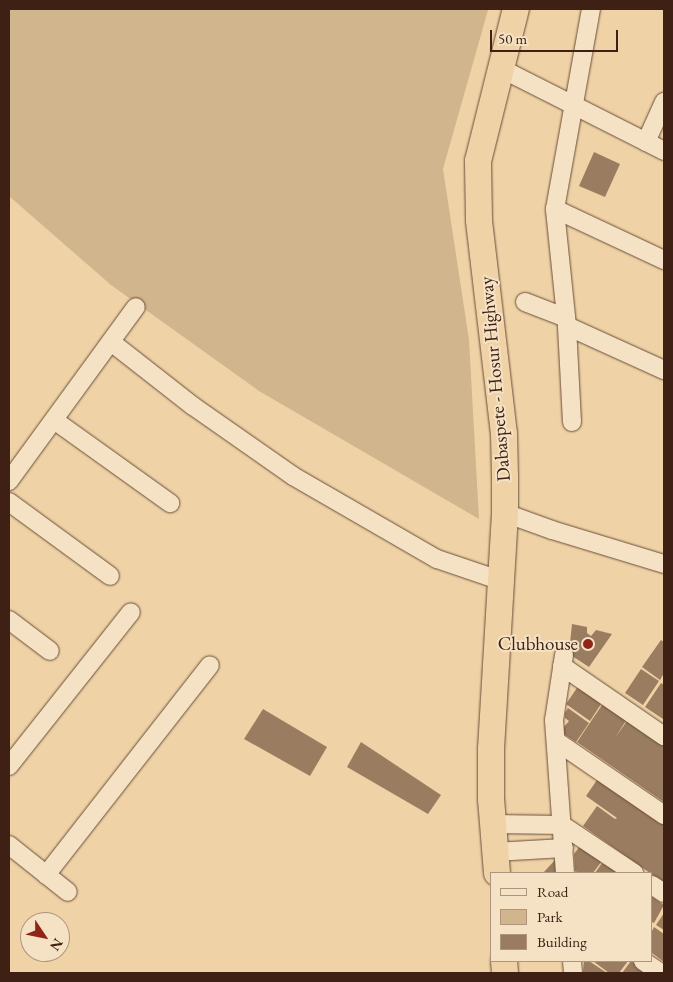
<!DOCTYPE html>
<style>
body{margin:0}
#map{position:relative;width:673px;height:982px;overflow:hidden;background:#efd3a6;font-family:"EB Garamond",serif}
div>[style]{position:absolute}
[style*='--x']{left:calc(var(--x)*1px);top:calc(var(--y)*1px);width:calc(var(--w)*1px);rotate:calc(var(--a)*1deg)}
.green>*{inset:0;background:#d1b58d}
.building>*{inset:0;background:#9a7d60}
.roads{filter:drop-shadow(0 0 1px #6a4d38) drop-shadow(0 0 1px #6a4d38)}
.minor>*{height:18px;margin:-9px;padding:0 9px;transform-origin:9px;border-radius:9px;background:#f5e2c5}
.highway>*{height:26px;margin:-13px;padding:0 13px;transform-origin:13px;border-radius:13px;background:#efd3a6}
.dots>*{width:14px;height:14px;translate:-50% -50%;box-sizing:border-box;border:2px solid #f5e2c5;border-radius:50%}
span{translate:-50% -50%;white-space:nowrap;text-align:center;line-height:1.15;-webkit-text-stroke:4px #f5e2c5;paint-order:stroke}
.street-label{font-size:19px;color:#3e2014}
.poi-label{font-size:19px;color:#3e2014}
.right{translate:-100% -50%;text-align:right}
.frame{position:absolute;inset:0;border:10px solid #3e2014;pointer-events:none}
.legend{position:absolute;left:490px;top:872px;width:162px;height:90px;box-sizing:border-box;background:#f5e2c5;border:1px solid #ac947e;margin:0;padding:6px 9px;list-style:none;font-size:15px;color:#3e2014}
.legend li{display:flex;align-items:center;gap:10px;height:25px}
.legend b{width:25px;border:1px solid #ac947e}
.north{position:absolute;left:20px;top:912px;width:50px;height:50px;box-sizing:border-box;background:#f5e2c5;border:1px solid #ac947e;border-radius:50%;rotate:124deg;font-size:14px;font-weight:700;line-height:20px;text-align:center;color:#3e2014}
.north::after{content:'';display:block;margin:auto;width:18px;height:22px;background:#8f2418;clip-path:polygon(50% 0,100% 100%,50% 72%,0 100%)}
.scale{position:absolute;left:490px;top:30px;width:128px;height:22px;box-sizing:border-box;border:2px solid #3e2014;border-top:0;padding-left:6px;font-size:15px;line-height:18px;white-space:nowrap;color:#3e2014;-webkit-text-stroke:4px #f5e2c5;paint-order:stroke}
</style>
<div id="map">
<div class="green">
<i style="clip-path:polygon(9px 9px,502px 9px,488px 10px,443px 169px,469px 340px,479px 519px,259px 391px,111px 285px,9px 196px)"></i>
</div>
<div class="building">
<i style="clip-path:polygon(594px 152px,620px 164px,605px 197px,579px 186px)"></i>
<i style="clip-path:polygon(572px 624px,587px 627px,587px 633px,591px 636px,596px 630px,612px 634px,589px 667px,569px 654px,574px 646px,570px 643px)"></i>
<i style="clip-path:polygon(661px 640px,664px 642px,664px 673px,660px 680px,642px 667px)"></i>
<i style="clip-path:polygon(641px 669px,659px 681px,643px 705px,625px 693px)"></i>
<i style="clip-path:polygon(661px 683px,664px 685px,663px 719px,645px 707px)"></i>
<i style="clip-path:polygon(579px 685px,603px 701px,590px 721px,566px 704px)"></i>
<i style="clip-path:polygon(604px 702px,627px 719px,615px 738px,629px 718px,664px 743px,664px 802px,577px 742px)"></i>
<i style="clip-path:polygon(568px 708px,589px 723px,576px 742px,564px 734px,564px 727px,569px 721px,565px 718px,565px 713px)"></i>
<i style="clip-path:polygon(263px 709px,327px 747px,310px 776px,244px 739px)"></i>
<i style="clip-path:polygon(361px 742px,441px 795px,428px 814px,347px 767px)"></i>
<i style="clip-path:polygon(599px 777px,664px 822px,664px 883px,583px 826px,597px 806px,615px 819px,617px 818px,586px 796px)"></i>
<i style="clip-path:polygon(580px 846px,602px 861px,593px 873px,579px 873px,575px 871px,574px 854px)"></i>
<i style="clip-path:polygon(555px 860px,556px 873px,543px 873px)"></i>
<i style="clip-path:polygon(602px 863px,618px 873px,595px 873px)"></i>
<i style="clip-path:polygon(652px 897px,664px 905px,654px 923px,652px 922px)"></i>
<i style="clip-path:polygon(664px 913px,664px 930px,656px 925px)"></i>
<i style="clip-path:polygon(654px 927px,664px 934px,664px 962px,652px 953px,652px 931px)"></i>
<i style="clip-path:polygon(584px 961px,589px 961px,607px 973px,583px 973px)"></i>
<i style="clip-path:polygon(593px 961px,628px 961px,619px 973px,609px 973px)"></i>
<i style="clip-path:polygon(631px 961px,649px 973px,622px 973px)"></i>
</div>
<div class="roads">
<div class="minor">
<i style="--x:500;--y:68;--w:184;--a:26.8"></i>
<i style="--x:646;--y:142;--w:44;--a:-65.8"></i>
<i style="--x:555;--y:209;--w:120;--a:25.1"></i>
<i style="--x:525;--y:302;--w:44;--a:21.3"></i>
<i style="--x:567;--y:326;--w:107;--a:24.4"></i>
<i style="--x:111;--y:342;--w:104;--a:38"></i>
<i style="--x:193;--y:406;--w:122;--a:35"></i>
<i style="--x:293;--y:476;--w:166;--a:30"></i>
<i style="--x:437;--y:559;--w:69;--a:18.7"></i>
<i style="--x:54;--y:420;--w:143;--a:35.6"></i>
<i style="--x:572;--y:422;--w:96;--a:-93"></i>
<i style="--x:567;--y:326;--w:118;--a:-95.9"></i>
<i style="--x:555;--y:209;--w:203;--a:-79.8"></i>
<i style="--x:9;--y:481;--w:215;--a:-53.9"></i>
<i style="--x:9;--y:502;--w:125;--a:36.2"></i>
<i style="--x:505;--y:513;--w:50;--a:19.9"></i>
<i style="--x:552;--y:530;--w:117;--a:16.9"></i>
<i style="--x:9;--y:620;--w:51;--a:37.1"></i>
<i style="--x:564;--y:655;--w:66;--a:98.7"></i>
<i style="--x:554;--y:720;--w:153;--a:85.9"></i>
<i style="--x:562;--y:666;--w:124;--a:34.5"></i>
<i style="--x:556;--y:741;--w:131;--a:34.4"></i>
<i style="--x:9;--y:766;--w:196;--a:-51.6"></i>
<i style="--x:493;--y:824;--w:69;--a:0.8"></i>
<i style="--x:562;--y:825;--w:87;--a:33.7"></i>
<i style="--x:9;--y:845;--w:75;--a:38.5"></i>
<i style="--x:495;--y:852;--w:69;--a:-3.3"></i>
<i style="--x:46;--y:875;--w:266;--a:-52"></i>
<i style="--x:652;--y:885;--w:14;--a:34"></i>
<i style="--x:572;--y:961;--w:12;--a:85"></i>
<i style="--x:643;--y:961;--w:22;--a:34"></i>
</div>
<div class="highway">
<i style="--x:497;--y:873;--w:74;--a:-94.6"></i>
<i style="--x:491;--y:799;--w:50;--a:-90"></i>
<i style="--x:491;--y:749;--w:236;--a:-86.6"></i>
<i style="--x:505;--y:513;--w:36;--a:-90"></i>
<i style="--x:505;--y:477;--w:43;--a:-91.3"></i>
<i style="--x:504;--y:434;--w:215;--a:-96.7"></i>
<i style="--x:479;--y:220;--w:59;--a:-91"></i>
<i style="--x:478;--y:161;--w:157;--a:-76"></i>
<i style="--x:504;--y:961;--w:12;--a:85"></i>
</div>
</div>
<div class="dots">
<i style="left:588px;top:644px;background:#8f2418"></i>
</div>
<div class="street-label">
<span style="left:495px;top:379px;rotate:-95deg">Dabaspete - Hosur Highway</span>
</div>
<div class="poi-label">
<span class="right" style="left:578px;top:644px">Clubhouse</span>
</div>
<div class="frame"></div>
<ul class="legend">
<li><b style="height:6px;background:#f5e2c5"></b>Road</li>
<li><b style="height:14px;background:#d1b58d"></b>Park</li>
<li><b style="height:14px;background:#9a7d60"></b>Building</li>
</ul>
<div class="north">N</div>
<div class="scale">50 m</div>
</div>
